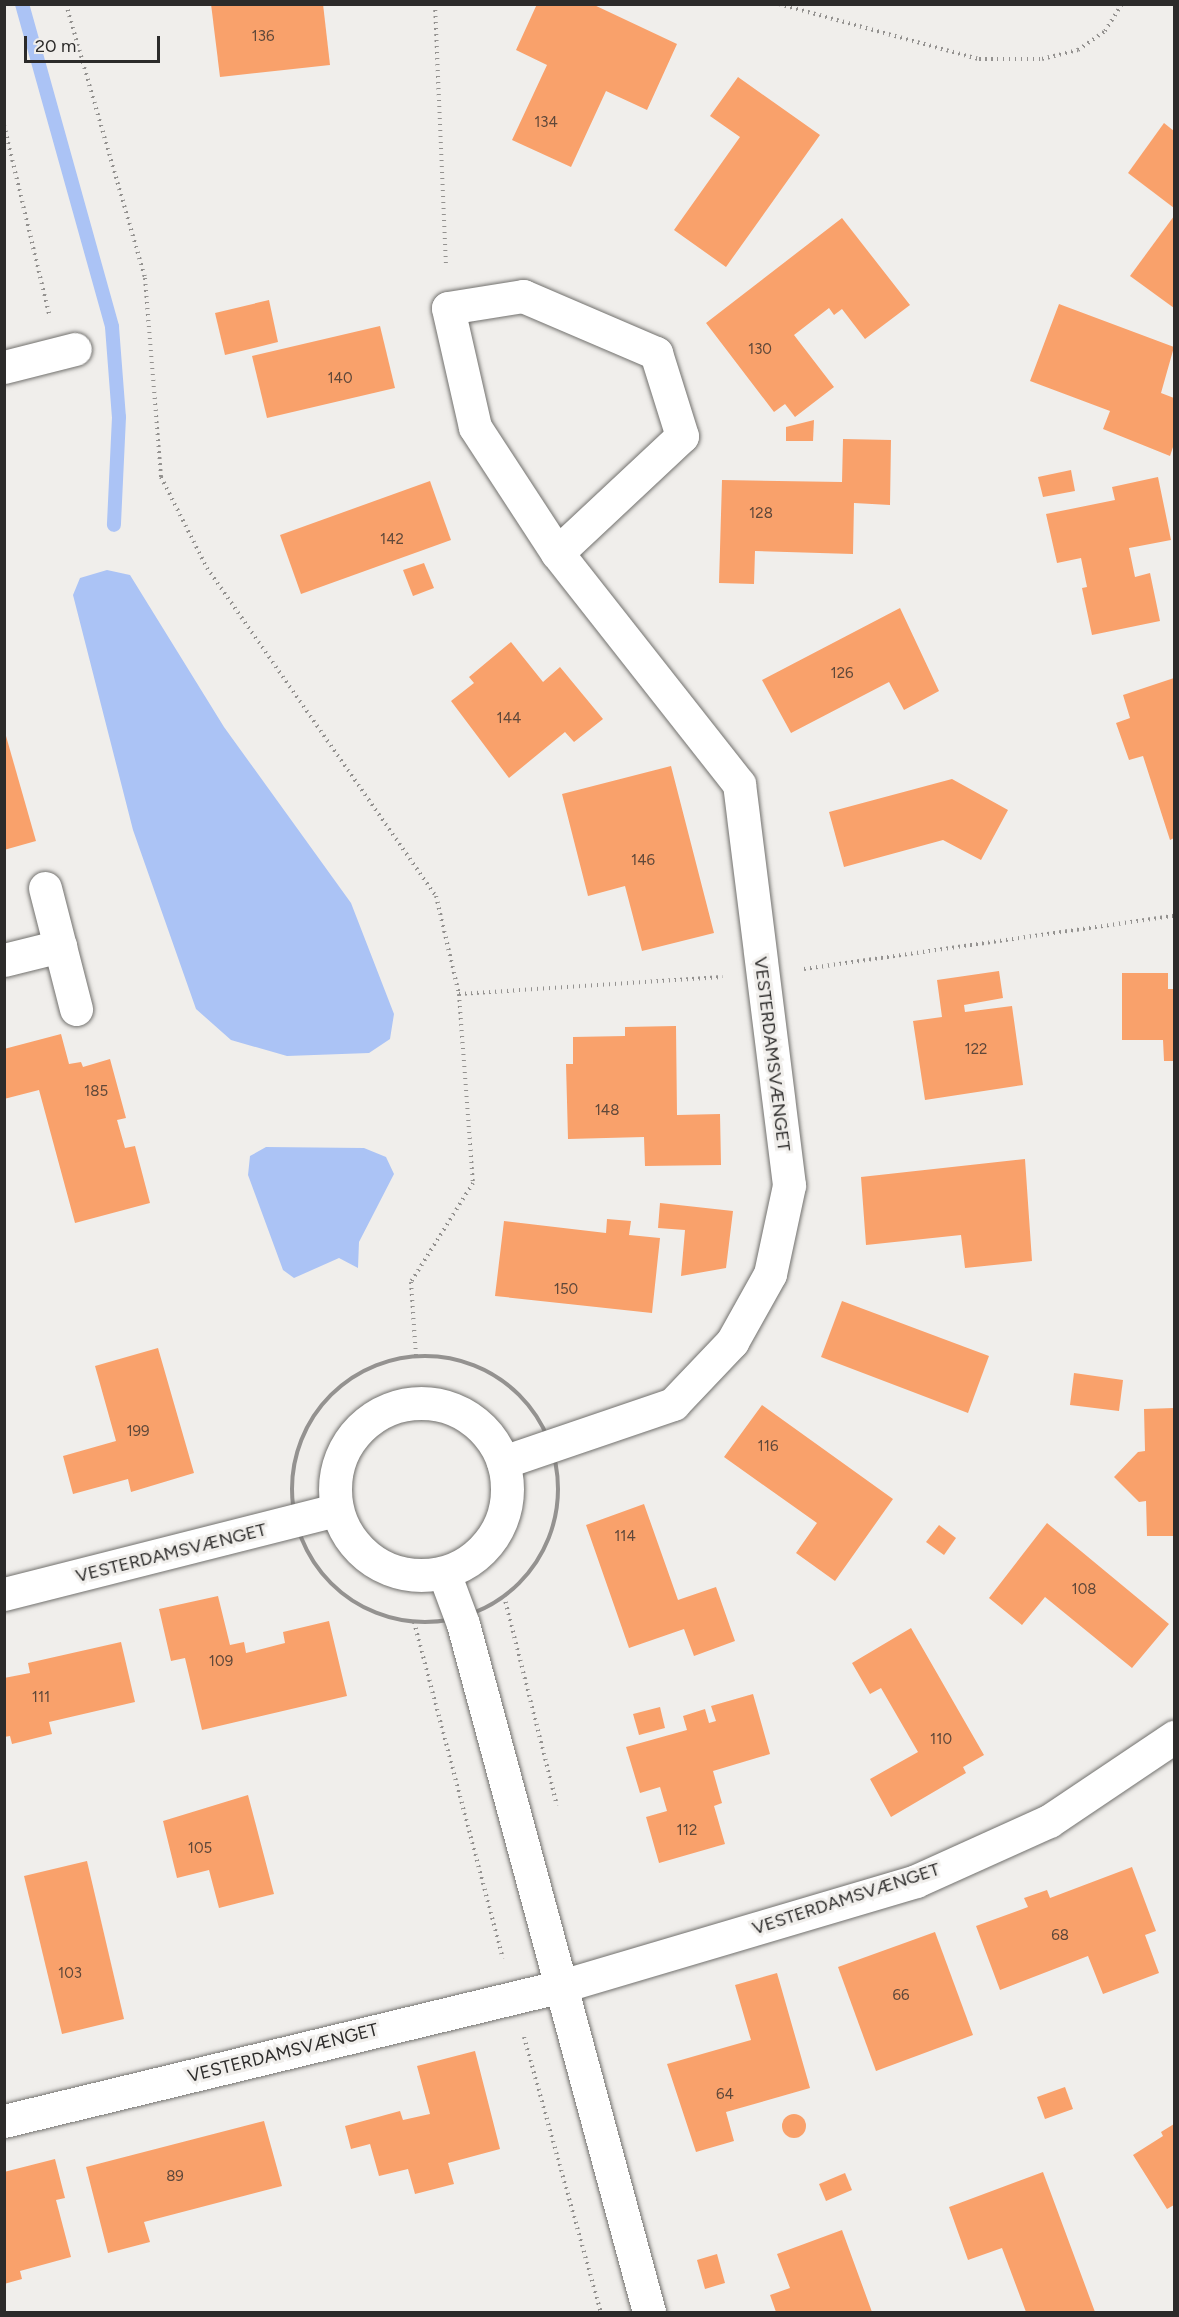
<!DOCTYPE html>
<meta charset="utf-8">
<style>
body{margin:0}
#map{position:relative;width:1179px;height:2317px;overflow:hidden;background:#f0eeeb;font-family:Figtree,sans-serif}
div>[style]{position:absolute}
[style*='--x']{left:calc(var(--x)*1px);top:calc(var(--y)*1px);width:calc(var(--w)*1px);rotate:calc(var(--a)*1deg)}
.water>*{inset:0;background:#abc3f5}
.stream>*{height:14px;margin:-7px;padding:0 7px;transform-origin:7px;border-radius:7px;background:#abc3f5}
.building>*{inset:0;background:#f9a16b}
.round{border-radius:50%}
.path>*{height:4px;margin-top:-2px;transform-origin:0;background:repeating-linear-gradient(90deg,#949290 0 1.5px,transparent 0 6px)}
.path>.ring{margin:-2px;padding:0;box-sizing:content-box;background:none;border:4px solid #949290;border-radius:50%}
.roads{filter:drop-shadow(0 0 2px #72716e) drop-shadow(0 0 2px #72716e)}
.minor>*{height:33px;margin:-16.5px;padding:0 16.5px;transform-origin:16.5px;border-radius:16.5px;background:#fff}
.minor>.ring{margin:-16.5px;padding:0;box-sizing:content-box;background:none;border:33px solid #fff;border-radius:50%}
span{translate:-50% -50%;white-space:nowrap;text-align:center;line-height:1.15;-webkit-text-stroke:6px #f0eeeb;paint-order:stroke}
.number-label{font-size:15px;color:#5f483a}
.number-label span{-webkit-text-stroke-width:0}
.street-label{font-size:18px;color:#2c2b2a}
.frame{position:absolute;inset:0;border:6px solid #2c2b2a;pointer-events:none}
.scale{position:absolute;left:24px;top:36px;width:136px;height:27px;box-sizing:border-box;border:3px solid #2c2b2a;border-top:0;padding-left:8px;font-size:18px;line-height:21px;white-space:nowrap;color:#2c2b2a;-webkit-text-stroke:4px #f0eeeb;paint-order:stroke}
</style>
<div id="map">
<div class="water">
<i style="clip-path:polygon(107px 570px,130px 575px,224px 727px,351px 903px,394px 1014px,390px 1039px,369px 1053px,287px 1056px,231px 1040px,196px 1009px,133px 830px,73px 595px,80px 578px)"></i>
<i style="clip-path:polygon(266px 1147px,364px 1148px,386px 1157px,394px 1174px,359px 1242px,358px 1268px,339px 1258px,294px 1278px,283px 1270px,248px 1175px,250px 1156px)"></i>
</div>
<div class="stream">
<i style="--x:22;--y:4;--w:335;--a:74.4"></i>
<i style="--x:112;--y:327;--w:90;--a:85.6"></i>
<i style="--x:119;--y:417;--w:108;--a:92.7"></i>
</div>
<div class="building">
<i style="clip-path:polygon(211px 4px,323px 4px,330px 65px,220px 77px)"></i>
<i style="clip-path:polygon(537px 4px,592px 4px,677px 44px,647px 110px,606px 91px,571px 167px,512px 140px,547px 65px,516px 50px)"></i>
<i style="clip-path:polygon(738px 77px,820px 135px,726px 267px,674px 230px,740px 137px,710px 116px)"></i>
<i style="clip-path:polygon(1164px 123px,1174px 131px,1174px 208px,1128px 173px)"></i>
<i style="clip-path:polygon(1174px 216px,1174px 308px,1130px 276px)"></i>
<i style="clip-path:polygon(842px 218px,910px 305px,865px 339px,842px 309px,834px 315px,829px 308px,794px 335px,834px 387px,795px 417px,785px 404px,774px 412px,706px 323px)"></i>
<i style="clip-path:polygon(269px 300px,278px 342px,225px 355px,215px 313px)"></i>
<i style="clip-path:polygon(1059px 304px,1174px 347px,1161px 393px,1174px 398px,1174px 444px,1170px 456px,1103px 429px,1110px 411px,1030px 381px)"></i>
<i style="clip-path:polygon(380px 326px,395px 388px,267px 418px,252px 356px)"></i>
<i style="clip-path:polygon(814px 420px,813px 441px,786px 441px,786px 427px)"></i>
<i style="clip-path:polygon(843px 439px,891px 440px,890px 505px,854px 503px,853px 554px,755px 551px,754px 584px,719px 583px,722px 480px,842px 482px)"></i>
<i style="clip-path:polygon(1071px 470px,1075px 491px,1043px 497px,1038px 477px)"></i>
<i style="clip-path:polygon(1158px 477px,1171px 540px,1129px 548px,1135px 577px,1150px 573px,1160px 621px,1092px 635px,1082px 588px,1087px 587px,1081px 558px,1057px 563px,1046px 514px,1115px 500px,1112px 487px)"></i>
<i style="clip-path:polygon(430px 481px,451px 540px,301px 594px,280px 535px)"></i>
<i style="clip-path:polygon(424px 563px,434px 588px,413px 596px,403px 570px)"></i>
<i style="clip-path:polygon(900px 608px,939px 691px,904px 710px,889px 682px,791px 733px,762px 680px)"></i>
<i style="clip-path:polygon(511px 642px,543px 682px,560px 667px,603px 719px,574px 742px,565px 732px,509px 778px,451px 701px,474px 683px,469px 677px)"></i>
<i style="clip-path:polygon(1174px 678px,1174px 838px,1170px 840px,1143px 756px,1129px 760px,1116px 723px,1130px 718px,1123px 695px)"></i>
<i style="clip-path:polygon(4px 729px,36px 841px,4px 850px)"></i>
<i style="clip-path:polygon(671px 766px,714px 933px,642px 951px,625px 886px,588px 896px,562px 794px)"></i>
<i style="clip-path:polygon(952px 779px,1008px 810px,981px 860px,943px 840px,844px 867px,829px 812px)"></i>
<i style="clip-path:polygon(999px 971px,1003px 998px,964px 1005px,965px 1012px,1012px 1006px,1023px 1085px,925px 1100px,913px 1021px,942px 1017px,937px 980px)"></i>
<i style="clip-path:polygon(1122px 973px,1168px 973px,1168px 989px,1174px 989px,1174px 1061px,1164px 1061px,1163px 1040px,1122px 1040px)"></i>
<i style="clip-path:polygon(676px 1026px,677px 1115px,720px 1114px,721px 1165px,645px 1166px,644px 1137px,568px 1139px,566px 1064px,573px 1064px,573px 1037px,625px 1036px,625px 1027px)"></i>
<i style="clip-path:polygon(61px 1034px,69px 1064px,81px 1062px,83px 1067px,110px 1059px,126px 1118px,117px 1120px,125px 1148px,135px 1146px,150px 1203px,75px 1223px,39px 1090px,4px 1099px,4px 1049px)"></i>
<i style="clip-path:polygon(1025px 1159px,1032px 1261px,965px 1268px,961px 1235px,866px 1245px,861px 1177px)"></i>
<i style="clip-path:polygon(660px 1203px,733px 1211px,726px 1268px,681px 1276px,685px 1230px,658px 1228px)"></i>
<i style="clip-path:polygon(607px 1219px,631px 1221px,629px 1235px,660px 1238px,652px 1313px,495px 1296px,504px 1221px,606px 1233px)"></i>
<i style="clip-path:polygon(842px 1301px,989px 1356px,968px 1413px,821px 1357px)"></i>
<i style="clip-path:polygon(158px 1348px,194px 1473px,131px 1492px,128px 1479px,73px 1494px,63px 1456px,116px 1441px,95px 1366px)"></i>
<i style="clip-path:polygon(1074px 1373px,1123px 1380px,1119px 1411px,1070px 1405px)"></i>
<i style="clip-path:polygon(762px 1405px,893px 1499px,835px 1581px,796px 1553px,817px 1523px,724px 1457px)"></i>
<i style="clip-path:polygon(1174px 1408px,1174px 1536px,1147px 1536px,1146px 1501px,1139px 1502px,1114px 1477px,1138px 1452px,1145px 1451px,1144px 1409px)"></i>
<i style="clip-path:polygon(644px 1504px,678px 1600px,716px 1587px,735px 1641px,694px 1656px,684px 1629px,629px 1648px,586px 1525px)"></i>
<i style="clip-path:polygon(1047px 1523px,1169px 1624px,1132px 1668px,1045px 1597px,1022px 1625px,989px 1598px)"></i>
<i style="clip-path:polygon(939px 1525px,956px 1538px,944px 1555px,926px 1542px)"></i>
<i style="clip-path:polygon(218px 1596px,230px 1645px,244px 1642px,246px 1653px,285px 1643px,283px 1632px,329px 1621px,347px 1696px,202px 1730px,185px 1658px,171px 1661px,159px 1609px)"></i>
<i style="clip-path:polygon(911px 1628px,984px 1755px,963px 1767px,966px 1773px,891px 1817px,870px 1779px,918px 1752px,881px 1688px,870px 1694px,852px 1663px)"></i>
<i style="clip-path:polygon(121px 1642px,135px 1702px,49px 1722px,52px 1734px,12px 1744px,10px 1736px,4px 1737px,4px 1678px,30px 1673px,28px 1663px)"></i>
<i style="clip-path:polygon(753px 1694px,770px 1754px,713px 1771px,722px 1803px,714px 1806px,725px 1844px,659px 1863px,646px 1817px,667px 1811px,660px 1787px,640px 1793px,626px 1747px,687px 1730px,683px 1716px,705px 1709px,709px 1723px,716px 1721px,711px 1706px)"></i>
<i style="clip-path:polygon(660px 1707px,665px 1728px,639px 1735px,633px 1714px)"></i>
<i style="clip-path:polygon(248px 1795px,274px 1894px,219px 1908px,209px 1870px,177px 1878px,163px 1821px)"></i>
<i style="clip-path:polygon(87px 1861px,124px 2019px,62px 2034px,24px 1876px)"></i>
<i style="clip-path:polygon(1132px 1867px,1156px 1931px,1145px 1935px,1159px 1973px,1103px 1994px,1088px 1956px,1000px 1990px,976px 1926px,1028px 1907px,1024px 1898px,1047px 1890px,1050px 1898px)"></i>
<i style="clip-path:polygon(935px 1932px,973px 2035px,876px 2071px,838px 1967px)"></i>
<i style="clip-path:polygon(777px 1973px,810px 2088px,726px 2112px,734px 2141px,696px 2152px,667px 2064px,751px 2040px,735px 1985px)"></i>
<i style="clip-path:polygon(475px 2051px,500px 2149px,448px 2163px,454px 2184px,415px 2194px,408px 2169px,379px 2176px,370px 2144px,351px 2149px,345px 2126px,400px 2111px,403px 2120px,430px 2114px,417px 2066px)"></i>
<i style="clip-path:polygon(1065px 2087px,1073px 2109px,1045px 2119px,1037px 2097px)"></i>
<i class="round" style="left:782px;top:2114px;width:24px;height:24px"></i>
<i style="clip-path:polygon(264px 2121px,282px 2186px,144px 2222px,150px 2242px,108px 2253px,86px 2167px)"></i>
<i style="clip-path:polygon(1174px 2124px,1174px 2205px,1167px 2209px,1133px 2155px,1163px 2136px,1161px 2132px)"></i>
<i style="clip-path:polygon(55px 2159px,65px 2198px,56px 2200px,71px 2257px,20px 2271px,22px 2279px,4px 2284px,4px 2172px)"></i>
<i style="clip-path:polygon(1043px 2172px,1095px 2312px,1026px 2312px,1002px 2248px,968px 2260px,949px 2207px)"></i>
<i style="clip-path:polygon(845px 2173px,852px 2190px,826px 2201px,819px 2184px)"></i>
<i style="clip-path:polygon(842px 2230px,872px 2312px,776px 2312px,770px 2295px,790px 2288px,777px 2254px)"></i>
<i style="clip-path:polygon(717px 2254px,725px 2283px,705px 2289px,697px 2260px)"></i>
</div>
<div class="path">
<i style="--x:66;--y:4;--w:285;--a:73.9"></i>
<i style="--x:145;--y:278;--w:200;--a:85.4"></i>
<i style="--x:161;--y:477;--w:102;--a:63.2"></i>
<i style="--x:207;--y:568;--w:400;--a:55.1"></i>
<i style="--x:436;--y:896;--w:101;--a:76.8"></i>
<i style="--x:459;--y:994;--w:190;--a:85.8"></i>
<i style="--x:473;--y:1183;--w:117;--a:122.1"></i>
<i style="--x:411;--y:1282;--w:74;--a:86.1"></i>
<i style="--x:435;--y:4;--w:264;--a:87.6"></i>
<i style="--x:779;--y:4;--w:207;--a:15.4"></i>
<i style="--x:979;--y:59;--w:63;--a:0"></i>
<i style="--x:1042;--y:59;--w:37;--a:-14"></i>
<i style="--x:1078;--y:50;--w:33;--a:-35"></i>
<i style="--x:1105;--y:31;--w:32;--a:-58"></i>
<i style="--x:4;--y:125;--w:194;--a:76.6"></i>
<i style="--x:804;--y:969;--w:374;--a:-8.2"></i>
<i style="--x:459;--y:994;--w:264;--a:-3.7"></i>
<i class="ring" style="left:292px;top:1356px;width:262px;height:262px"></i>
<i style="--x:504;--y:1596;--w:216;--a:75.8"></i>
<i style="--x:414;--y:1622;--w:348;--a:75.2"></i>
<i style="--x:524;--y:2037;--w:286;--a:74.4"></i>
</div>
<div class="roads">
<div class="minor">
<i style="--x:4;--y:367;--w:73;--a:-14.2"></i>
<i style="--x:45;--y:888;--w:125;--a:75.6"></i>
<i style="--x:4;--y:960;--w:58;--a:-14"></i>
<i class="ring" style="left:335px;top:1403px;width:139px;height:139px"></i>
<i style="--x:503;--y:1462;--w:180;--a:-18.8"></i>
<i style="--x:673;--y:1404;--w:86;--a:-46.4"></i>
<i style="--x:732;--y:1342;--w:78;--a:-60.8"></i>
<i style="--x:770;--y:1274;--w:91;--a:-77.9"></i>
<i style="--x:789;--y:1185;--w:404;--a:-97.1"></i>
<i style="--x:739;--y:784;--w:294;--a:-128.2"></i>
<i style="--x:557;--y:553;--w:150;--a:-123.1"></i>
<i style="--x:475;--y:427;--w:122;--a:-102.8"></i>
<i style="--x:448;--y:308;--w:76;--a:-9.1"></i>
<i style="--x:523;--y:296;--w:145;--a:23.2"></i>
<i style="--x:656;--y:353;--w:87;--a:72.6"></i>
<i style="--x:682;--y:436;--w:171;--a:136.9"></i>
<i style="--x:444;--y:1573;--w:54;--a:69.6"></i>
<i style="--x:463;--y:1624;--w:713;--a:74.87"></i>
<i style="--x:4;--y:1594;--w:342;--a:-14.2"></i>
<i style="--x:4;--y:2121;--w:574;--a:-13.6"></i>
<i style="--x:562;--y:1986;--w:369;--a:-16.5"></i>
<i style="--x:916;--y:1881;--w:146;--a:-24.3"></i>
<i style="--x:1049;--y:1821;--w:151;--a:-33.9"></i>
</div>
</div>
<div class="number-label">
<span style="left:263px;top:37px">136</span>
<span style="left:546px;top:123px">134</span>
<span style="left:760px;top:350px">130</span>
<span style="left:340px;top:379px">140</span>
<span style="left:761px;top:514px">128</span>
<span style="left:392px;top:540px">142</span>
<span style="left:842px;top:674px">126</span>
<span style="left:509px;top:719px">144</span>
<span style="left:643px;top:861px">146</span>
<span style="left:976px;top:1050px">122</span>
<span style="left:96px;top:1092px">185</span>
<span style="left:607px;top:1111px">148</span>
<span style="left:566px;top:1290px">150</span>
<span style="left:138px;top:1432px">199</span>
<span style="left:768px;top:1447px">116</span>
<span style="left:625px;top:1537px">114</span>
<span style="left:1084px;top:1590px">108</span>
<span style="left:221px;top:1662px">109</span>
<span style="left:41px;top:1698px">111</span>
<span style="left:941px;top:1740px">110</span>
<span style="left:687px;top:1831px">112</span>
<span style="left:200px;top:1849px">105</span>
<span style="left:1060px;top:1936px">68</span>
<span style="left:70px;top:1974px">103</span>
<span style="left:901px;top:1996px">66</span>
<span style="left:725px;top:2095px">64</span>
<span style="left:175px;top:2177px">89</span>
</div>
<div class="street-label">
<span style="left:772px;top:1054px;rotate:83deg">VESTERDAMSVÆNGET</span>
<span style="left:171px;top:1553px;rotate:-14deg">VESTERDAMSVÆNGET</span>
<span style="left:846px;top:1899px;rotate:-18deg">VESTERDAMSVÆNGET</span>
<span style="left:283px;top:2053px;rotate:-14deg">VESTERDAMSVÆNGET</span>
</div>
<div class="frame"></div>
<div class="scale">20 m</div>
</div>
